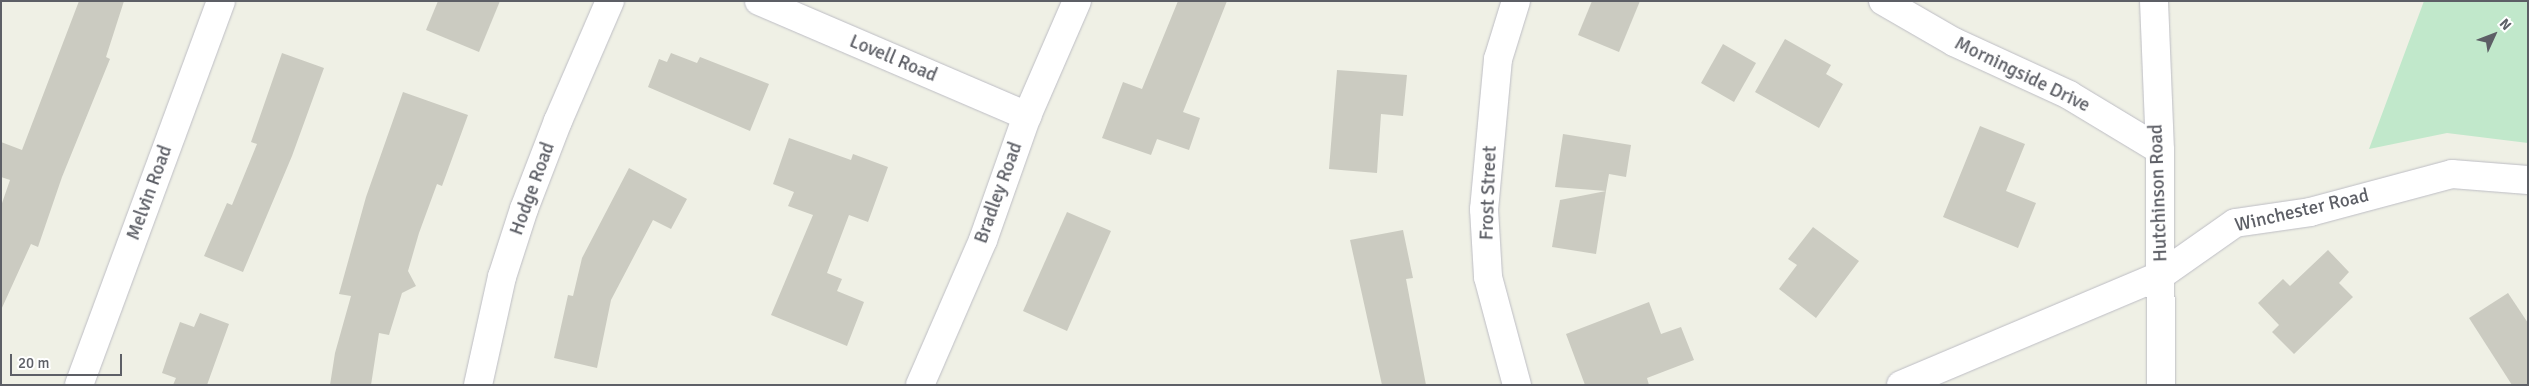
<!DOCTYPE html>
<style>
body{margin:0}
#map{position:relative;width:2529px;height:386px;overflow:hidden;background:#eff0e5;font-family:Signika,sans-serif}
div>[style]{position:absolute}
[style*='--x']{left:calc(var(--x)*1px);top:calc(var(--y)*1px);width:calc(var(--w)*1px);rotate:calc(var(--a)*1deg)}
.green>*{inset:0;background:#c1e8cb}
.building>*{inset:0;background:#cbcbc1}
.roads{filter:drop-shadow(0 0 1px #bdbdc4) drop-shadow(0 0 1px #bdbdc4)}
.minor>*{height:28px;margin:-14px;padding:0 14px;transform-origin:14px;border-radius:14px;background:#fff}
.tertiary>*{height:28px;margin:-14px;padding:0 14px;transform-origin:14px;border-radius:14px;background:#fff}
span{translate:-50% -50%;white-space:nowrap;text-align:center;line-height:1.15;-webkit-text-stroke:4px #fff;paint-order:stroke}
.street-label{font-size:19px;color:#5d5f66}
.frame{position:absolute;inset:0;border:2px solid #5d5f66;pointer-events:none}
.north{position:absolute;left:2469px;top:10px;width:50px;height:50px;-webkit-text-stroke:4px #fff;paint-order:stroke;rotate:47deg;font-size:14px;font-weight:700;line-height:20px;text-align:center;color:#5d5f66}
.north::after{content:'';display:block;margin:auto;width:18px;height:22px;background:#5d5f66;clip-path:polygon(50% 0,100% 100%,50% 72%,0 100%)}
.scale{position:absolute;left:10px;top:354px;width:112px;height:22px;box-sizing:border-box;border:2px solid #5d5f66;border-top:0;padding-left:6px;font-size:15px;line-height:18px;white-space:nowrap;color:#5d5f66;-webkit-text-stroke:4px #fff;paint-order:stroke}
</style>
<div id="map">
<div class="green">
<i style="clip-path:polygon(2424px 1px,2528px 1px,2528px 143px,2447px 133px,2369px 149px)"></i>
</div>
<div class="building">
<i style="clip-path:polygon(79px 1px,124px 1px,106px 57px,110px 59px,62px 177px,38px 247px,31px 244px,1px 310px,1px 206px,10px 180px,1px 177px,1px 142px,22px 150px)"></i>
<i style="clip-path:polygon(438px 1px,500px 1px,479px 52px,426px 30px)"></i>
<i style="clip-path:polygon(1178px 1px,1227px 1px,1183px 112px,1200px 118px,1189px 150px,1157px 139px,1151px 155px,1102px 138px,1123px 82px,1142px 89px)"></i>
<i style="clip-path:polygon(1592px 1px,1640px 1px,1619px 52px,1578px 35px)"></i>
<i style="clip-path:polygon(1785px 39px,1831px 65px,1826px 74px,1843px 84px,1819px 128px,1755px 92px)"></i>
<i style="clip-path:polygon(1723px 44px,1756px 63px,1734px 102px,1701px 83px)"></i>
<i style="clip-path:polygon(282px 53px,324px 68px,292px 156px,243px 272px,204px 256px,227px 203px,232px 205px,257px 144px,251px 142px)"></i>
<i style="clip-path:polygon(671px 53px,697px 63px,700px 57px,769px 84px,750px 131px,648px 87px,659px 59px,667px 62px)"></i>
<i style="clip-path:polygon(1337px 70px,1407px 75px,1403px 116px,1381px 114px,1377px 173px,1329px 169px)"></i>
<i style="clip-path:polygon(403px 92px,468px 115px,442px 186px,437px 184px,419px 233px,408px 271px,416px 286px,402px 293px,389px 335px,379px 333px,371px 385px,330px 385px,335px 353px,351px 296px,339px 294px,366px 197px)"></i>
<i style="clip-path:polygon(1980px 126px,2025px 144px,2006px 191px,2036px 203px,2018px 248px,1943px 217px)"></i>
<i style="clip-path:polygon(1563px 134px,1631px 145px,1626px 177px,1609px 174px,1606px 191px,1555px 187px)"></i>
<i style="clip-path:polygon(789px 138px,851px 160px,853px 154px,888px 167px,868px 222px,849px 215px,827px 273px,842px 279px,837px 291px,864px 302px,847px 346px,771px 315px,813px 215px,788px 206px,794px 192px,773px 184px)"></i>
<i style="clip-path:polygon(629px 168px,687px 199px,671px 229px,653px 220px,611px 300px,597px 368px,554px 358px,568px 295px,573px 296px,582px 258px)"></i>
<i style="clip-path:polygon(1606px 191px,1596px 254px,1552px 247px,1560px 200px)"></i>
<i style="clip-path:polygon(1067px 212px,1111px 231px,1067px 331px,1023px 311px)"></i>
<i style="clip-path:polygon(1813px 227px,1859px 261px,1816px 318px,1779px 289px,1797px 265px,1788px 259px)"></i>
<i style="clip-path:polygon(1403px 230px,1413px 278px,1406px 279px,1426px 385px,1382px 385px,1350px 240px)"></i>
<i style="clip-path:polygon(2328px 250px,2349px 272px,2339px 283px,2353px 297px,2294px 354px,2272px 332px,2279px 325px,2258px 303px,2283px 279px,2290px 286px)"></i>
<i style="clip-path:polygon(2508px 293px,2528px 323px,2528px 385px,2512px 385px,2469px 318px)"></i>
<i style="clip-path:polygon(1649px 302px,1661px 334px,1681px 327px,1694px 360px,1647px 378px,1649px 385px,1585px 385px,1566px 334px)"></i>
<i style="clip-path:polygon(200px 313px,229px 324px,207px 385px,173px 385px,176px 378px,162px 373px,167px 358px,180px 322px,194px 327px)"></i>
</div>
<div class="roads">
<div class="minor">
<i style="--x:759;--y:1;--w:292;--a:23.2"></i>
<i style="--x:1516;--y:1;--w:61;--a:107.2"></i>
<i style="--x:1498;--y:59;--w:151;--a:95.3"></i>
<i style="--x:1484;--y:209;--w:68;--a:86.6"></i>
<i style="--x:1488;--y:277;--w:112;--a:75"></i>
<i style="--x:1883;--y:1;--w:82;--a:30"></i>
<i style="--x:1954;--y:42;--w:127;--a:24.7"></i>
<i style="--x:2069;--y:95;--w:106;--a:31.1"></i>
<i style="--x:79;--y:385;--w:409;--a:-69.7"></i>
<i style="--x:478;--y:385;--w:111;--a:-77.5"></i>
<i style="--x:502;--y:277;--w:71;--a:-72.1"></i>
<i style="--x:524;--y:209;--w:94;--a:-68.9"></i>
<i style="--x:558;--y:121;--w:131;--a:-66.6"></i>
<i style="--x:920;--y:385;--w:158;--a:-66.5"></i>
<i style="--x:983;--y:240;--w:132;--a:-70.5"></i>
<i style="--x:1027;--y:116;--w:125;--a:-66.5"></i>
<i style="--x:1901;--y:385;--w:282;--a:-22.9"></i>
<i style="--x:2161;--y:275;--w:90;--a:-35.1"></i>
<i style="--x:2235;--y:223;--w:76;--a:-8.3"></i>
<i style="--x:2310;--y:212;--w:147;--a:-15"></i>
<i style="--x:2452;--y:174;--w:76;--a:4.5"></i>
</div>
<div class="tertiary">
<i style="--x:2154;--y:1;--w:149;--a:87.7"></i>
<i style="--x:2160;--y:150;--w:235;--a:89.8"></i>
</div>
</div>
<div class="street-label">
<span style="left:893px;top:59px;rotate:23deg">Lovell Road</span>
<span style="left:2022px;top:75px;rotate:26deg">Morningside Drive</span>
<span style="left:533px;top:189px;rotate:-70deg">Hodge Road</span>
<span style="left:150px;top:193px;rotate:-70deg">Melvin Road</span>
<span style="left:999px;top:193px;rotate:-70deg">Bradley Road</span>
<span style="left:1489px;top:193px;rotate:-88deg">Frost Street</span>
<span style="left:2159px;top:193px;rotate:-92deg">Hutchinson Road</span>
<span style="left:2302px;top:211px;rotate:-13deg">Winchester Road</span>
</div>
<div class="frame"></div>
<div class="north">N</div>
<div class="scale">20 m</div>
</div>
